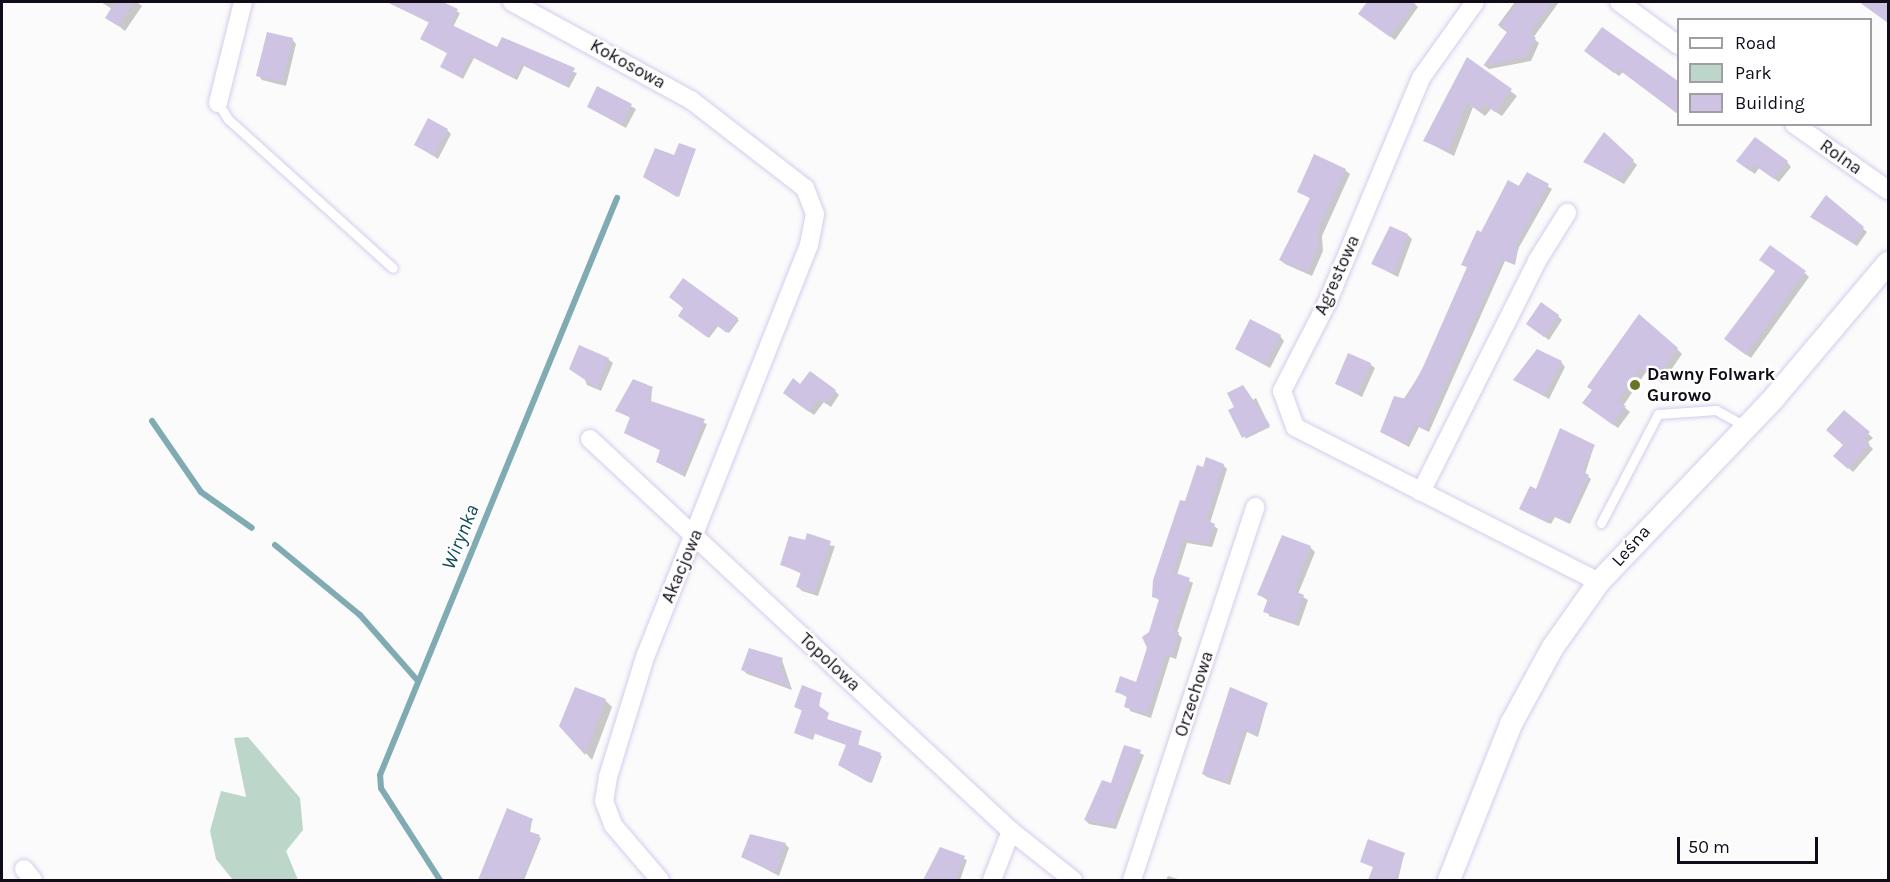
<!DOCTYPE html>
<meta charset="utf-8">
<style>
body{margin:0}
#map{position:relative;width:1890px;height:882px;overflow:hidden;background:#fbfbfb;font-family:Karla,sans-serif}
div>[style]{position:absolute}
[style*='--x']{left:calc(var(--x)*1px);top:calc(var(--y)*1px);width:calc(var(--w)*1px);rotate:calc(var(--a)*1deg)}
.green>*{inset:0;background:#bcd7ca}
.shadow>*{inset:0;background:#0003}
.stream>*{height:6px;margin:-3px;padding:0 3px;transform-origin:3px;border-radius:3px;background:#81abb3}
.building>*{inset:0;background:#cfc3e3}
.roads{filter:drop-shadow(0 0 2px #d7cbec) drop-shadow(0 0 2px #d7cbec)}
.service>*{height:9px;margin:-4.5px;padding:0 4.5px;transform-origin:4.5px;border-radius:4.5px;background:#fff}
.minor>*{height:18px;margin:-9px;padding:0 9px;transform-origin:9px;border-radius:9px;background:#fff}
.tertiary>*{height:22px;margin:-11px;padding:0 11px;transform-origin:11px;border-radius:11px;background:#fff}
.dots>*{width:16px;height:16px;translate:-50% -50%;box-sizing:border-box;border:3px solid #fff;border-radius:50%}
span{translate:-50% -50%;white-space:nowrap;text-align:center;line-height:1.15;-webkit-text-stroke:4.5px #fff;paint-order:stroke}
.street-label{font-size:18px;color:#110c17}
.poi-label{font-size:18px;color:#110c17;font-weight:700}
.left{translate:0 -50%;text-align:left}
.water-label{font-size:20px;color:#0e4c56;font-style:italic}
.frame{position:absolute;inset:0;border:3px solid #110c17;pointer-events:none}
.legend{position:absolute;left:1677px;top:18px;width:195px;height:108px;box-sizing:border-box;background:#fff;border:2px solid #a09ea2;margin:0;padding:8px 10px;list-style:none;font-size:18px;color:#110c17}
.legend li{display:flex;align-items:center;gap:12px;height:30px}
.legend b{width:30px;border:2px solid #a09ea2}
.scale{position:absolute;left:1677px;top:837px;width:141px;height:27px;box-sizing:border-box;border:3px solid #110c17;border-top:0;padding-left:8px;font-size:18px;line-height:21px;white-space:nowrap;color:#110c17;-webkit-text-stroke:4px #fff;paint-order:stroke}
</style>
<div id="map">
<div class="green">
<i style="clip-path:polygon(248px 737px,300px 798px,303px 830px,286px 851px,298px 880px,233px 880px,216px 859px,210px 831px,221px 791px,246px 797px,234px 738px)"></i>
</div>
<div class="shadow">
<i style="clip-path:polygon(101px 2px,137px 2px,142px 6px,125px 31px,107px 17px,112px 9px)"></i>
<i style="clip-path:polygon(387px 2px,438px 2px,460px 13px,453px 27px,498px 49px,577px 73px,569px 88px,524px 66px,517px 80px,474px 58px,463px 79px,442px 67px,449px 54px,422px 39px,430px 23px)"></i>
<i style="clip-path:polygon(1369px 2px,1413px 2px,1418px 7px,1395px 40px,1360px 14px)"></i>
<i style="clip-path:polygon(1515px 2px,1559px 2px,1533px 38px,1539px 43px,1531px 61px,1489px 69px,1485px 66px,1508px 33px,1498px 25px)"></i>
<i style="clip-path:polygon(1870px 2px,1888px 2px,1888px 22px,1867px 6px)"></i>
<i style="clip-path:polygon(1602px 29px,1678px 83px,1678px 114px,1623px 72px,1619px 76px,1590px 55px)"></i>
<i style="clip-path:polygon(292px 39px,296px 44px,286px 86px,262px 80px,258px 75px)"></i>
<i style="clip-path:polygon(1468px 59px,1517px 96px,1502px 116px,1491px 109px,1485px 116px,1473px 107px,1454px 156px,1425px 141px)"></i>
<i style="clip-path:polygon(598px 88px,636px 109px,626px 128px,588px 107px)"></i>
<i style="clip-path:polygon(447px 130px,451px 134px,438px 159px,416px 145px)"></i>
<i style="clip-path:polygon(1604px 135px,1637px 165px,1624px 184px,1585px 162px)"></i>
<i style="clip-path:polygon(695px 151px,679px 197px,647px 179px)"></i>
<i style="clip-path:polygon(1787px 162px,1791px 167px,1779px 182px,1759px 168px,1755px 174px,1742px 165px)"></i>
<i style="clip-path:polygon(1345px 170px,1350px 174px,1322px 236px,1323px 251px,1312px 276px,1285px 264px,1280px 260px,1311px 199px,1299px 191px)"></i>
<i style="clip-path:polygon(1527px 174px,1552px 189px,1518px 249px,1515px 265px,1505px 261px,1429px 432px,1419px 427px,1409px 447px,1382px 432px,1424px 368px,1468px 268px,1463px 264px)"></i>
<i style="clip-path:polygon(1826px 197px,1867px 232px,1857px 246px,1816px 220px)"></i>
<i style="clip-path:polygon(1408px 235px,1412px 239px,1398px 277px,1373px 264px)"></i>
<i style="clip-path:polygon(1805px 273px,1809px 277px,1751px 358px,1730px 343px)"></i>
<i style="clip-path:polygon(1558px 316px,1562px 320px,1549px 340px,1527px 324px)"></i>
<i style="clip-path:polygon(681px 317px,737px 319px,739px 320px,729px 333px,719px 325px,709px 338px)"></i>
<i style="clip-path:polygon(1280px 336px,1284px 341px,1270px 368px,1236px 349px)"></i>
<i style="clip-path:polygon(1677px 349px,1682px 354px,1662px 383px,1646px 372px,1623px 406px,1630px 412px,1618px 428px,1584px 403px,1593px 391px)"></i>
<i style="clip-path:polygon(608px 359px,613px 363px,601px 391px,587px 385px,584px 377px)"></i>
<i style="clip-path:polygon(1561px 362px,1565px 367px,1549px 399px,1515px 380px)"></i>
<i style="clip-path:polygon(1370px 364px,1375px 368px,1362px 397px,1337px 384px)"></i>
<i style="clip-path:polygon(801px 386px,835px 391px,839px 395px,831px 407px,824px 402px,814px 415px,789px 397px)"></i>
<i style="clip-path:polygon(652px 388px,651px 403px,707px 424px,685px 477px,657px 461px,662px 451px,625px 433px,631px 418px,617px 411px)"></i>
<i style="clip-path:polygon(1256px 398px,1270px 427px,1245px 439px,1251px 401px)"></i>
<i style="clip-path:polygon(1844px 412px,1873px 438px,1867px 443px,1873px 449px,1853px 472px,1836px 456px,1845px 445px)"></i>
<i style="clip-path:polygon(1594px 446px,1585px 474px,1591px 479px,1570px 524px,1555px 517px,1551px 524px,1521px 509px)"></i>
<i style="clip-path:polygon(1223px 465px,1227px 469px,1210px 523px,1218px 529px,1212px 547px,1187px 543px,1177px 575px,1193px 583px,1177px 633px,1182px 638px,1176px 659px,1170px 657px,1151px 718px,1130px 711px,1128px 698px,1117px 691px,1137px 684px,1160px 601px,1154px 596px,1186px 503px,1204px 469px)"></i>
<i style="clip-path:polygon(806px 542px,835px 546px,818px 596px,802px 591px,798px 587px,802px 574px,781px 564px)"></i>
<i style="clip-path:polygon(1310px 547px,1315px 552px,1298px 594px,1308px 600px,1299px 626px,1269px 616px,1269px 601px,1259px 595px)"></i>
<i style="clip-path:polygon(750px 650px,782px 660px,792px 690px,747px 674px,743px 670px)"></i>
<i style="clip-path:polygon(821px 694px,819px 707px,828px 721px,861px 732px,858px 746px,882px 756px,872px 783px,842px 767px,847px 745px,815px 733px,813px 740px,797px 734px,803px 711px,795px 707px)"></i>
<i style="clip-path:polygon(605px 700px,612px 707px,592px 760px,561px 725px)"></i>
<i style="clip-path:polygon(1267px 704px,1258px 737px,1247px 732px,1230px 785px,1207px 777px,1203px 774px)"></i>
<i style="clip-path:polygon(1125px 746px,1144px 755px,1116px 829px,1089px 824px,1085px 820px,1112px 785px)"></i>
<i style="clip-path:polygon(508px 810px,532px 820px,530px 833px,541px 838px,524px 880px,480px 880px)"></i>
<i style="clip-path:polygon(785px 844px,789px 848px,779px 876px,743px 857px)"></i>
<i style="clip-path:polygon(940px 849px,967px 860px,960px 880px,925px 880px)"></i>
<i style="clip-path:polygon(1404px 854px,1398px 880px,1372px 880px,1375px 868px,1361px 861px)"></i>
<i style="clip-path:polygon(1168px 876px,1181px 880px,1166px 880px)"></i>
</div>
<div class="stream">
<i style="--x:152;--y:421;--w:86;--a:55.4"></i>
<i style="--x:201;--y:492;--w:62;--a:35.2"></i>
<i style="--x:275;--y:545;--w:110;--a:39.5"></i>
<i style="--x:360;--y:615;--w:88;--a:48.7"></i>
<i style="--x:440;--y:880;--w:109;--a:-122.7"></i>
<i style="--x:381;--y:788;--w:13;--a:-94"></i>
<i style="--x:380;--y:775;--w:624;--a:-67.67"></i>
</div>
<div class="building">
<i style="clip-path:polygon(115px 2px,134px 2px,118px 26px,105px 18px)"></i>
<i style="clip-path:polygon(387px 2px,443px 2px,458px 9px,450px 24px,497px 47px,502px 37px,575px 68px,566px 86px,521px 64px,514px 78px,471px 56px,460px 77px,440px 67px,447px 53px,420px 39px,429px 22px)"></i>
<i style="clip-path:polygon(1367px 2px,1415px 2px,1390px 37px,1358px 14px)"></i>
<i style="clip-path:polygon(1518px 2px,1552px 2px,1530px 33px,1536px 38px,1526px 57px,1483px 66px,1507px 32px,1500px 27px)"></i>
<i style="clip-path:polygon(1859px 2px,1888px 2px,1888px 23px)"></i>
<i style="clip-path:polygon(1602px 27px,1678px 81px,1678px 114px,1618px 69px,1614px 73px,1584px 51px)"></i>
<i style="clip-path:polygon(267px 32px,293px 38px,282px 82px,256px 76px)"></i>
<i style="clip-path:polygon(1467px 57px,1512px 89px,1495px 112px,1484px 104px,1479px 111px,1467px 103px,1448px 151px,1423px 141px)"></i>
<i style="clip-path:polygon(597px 86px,632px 104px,622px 125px,587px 107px)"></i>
<i style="clip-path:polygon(428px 118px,448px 129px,434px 156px,414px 145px)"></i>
<i style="clip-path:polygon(1604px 132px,1634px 160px,1619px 180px,1583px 162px)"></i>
<i style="clip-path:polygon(1755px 137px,1788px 161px,1774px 179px,1754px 165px,1750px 171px,1736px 161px)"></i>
<i style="clip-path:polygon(679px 143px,696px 149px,677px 197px,643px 177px,655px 148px,674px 155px)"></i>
<i style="clip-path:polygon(1314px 154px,1346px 169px,1318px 231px,1319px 246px,1308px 272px,1279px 260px,1310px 198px,1297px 192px)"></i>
<i style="clip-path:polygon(1527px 172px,1549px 184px,1515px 246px,1519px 248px,1512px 263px,1502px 259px,1425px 430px,1416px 425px,1406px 445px,1380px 432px,1394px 396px,1406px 399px,1423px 367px,1467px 267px,1461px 265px,1477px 230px,1481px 232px,1508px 180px,1519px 186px)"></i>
<i style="clip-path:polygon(1826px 195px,1864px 227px,1853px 243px,1810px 217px)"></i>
<i style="clip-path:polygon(1390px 226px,1408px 234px,1394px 274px,1371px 264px)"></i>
<i style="clip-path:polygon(1770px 245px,1806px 271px,1746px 355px,1724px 339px,1775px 271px,1759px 260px)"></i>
<i style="clip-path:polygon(683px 278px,738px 318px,727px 333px,716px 325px,707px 337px,678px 316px,683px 308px,669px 297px)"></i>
<i style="clip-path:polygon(1541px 302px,1559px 315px,1544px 337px,1526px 324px)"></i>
<i style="clip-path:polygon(1639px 314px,1678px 348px,1656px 380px,1640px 368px,1618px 402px,1626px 406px,1613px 425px,1582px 403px,1592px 390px,1587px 387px)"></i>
<i style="clip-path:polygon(1250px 319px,1281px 335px,1265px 365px,1235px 349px)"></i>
<i style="clip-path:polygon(579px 345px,609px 358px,597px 388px,569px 369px)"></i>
<i style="clip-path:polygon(1537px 349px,1562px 361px,1544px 396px,1513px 380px)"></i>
<i style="clip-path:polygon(1348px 353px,1371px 363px,1358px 394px,1335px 384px)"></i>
<i style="clip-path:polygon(810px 371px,836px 390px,826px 404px,819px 398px,809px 412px,783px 393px,793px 378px,800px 384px)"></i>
<i style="clip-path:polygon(633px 379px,653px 387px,648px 400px,705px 419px,682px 475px,656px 462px,660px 450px,624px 433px,630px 417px,615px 411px)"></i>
<i style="clip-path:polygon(1243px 385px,1270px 425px,1242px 438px,1228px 410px,1234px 407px,1227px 393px)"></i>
<i style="clip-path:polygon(1844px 410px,1870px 432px,1864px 438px,1870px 444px,1848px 469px,1833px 456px,1843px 445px,1826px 430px)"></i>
<i style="clip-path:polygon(1560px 428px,1595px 445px,1582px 471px,1589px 475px,1567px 522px,1552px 515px,1548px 523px,1519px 509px,1530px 486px,1536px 489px)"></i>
<i style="clip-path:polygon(1206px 457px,1224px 464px,1206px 520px,1215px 524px,1208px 544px,1183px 540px,1173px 572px,1190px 578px,1173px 630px,1179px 632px,1172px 656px,1166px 654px,1147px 715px,1124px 707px,1127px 696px,1115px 692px,1120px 676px,1136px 682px,1147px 648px,1142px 637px,1149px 632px,1159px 599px,1152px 597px,1153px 580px,1180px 500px,1185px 501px,1197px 465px,1203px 467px)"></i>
<i style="clip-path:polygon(807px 533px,831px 541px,814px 593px,796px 587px,801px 572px,780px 565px,789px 536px,805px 540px)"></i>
<i style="clip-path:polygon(1282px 535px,1311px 546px,1294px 591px,1304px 595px,1295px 623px,1263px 612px,1268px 598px,1257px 595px)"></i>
<i style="clip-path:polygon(749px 648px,783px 658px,780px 667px,790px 687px,741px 670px)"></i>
<i style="clip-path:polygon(802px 685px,822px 693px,818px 705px,829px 713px,827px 719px,862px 731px,857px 744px,881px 753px,870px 783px,838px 765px,846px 745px,813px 733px,811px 739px,794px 733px,802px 710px,794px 707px)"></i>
<i style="clip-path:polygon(575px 687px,606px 699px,585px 755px,559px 726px)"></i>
<i style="clip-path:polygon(1230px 687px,1268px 703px,1255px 735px,1244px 730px,1227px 782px,1202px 774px)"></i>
<i style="clip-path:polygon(1124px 745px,1141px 750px,1113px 826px,1084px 820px,1102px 780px,1111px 783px)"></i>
<i style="clip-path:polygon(507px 808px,533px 819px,528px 831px,540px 835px,522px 880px,478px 880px)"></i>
<i style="clip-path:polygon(750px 834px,786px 843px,775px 873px,741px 857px)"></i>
<i style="clip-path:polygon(1368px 839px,1405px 853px,1395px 880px,1368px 880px,1373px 867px,1360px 862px)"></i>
<i style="clip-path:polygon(940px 847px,965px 856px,956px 880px,923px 880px)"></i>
</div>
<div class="roads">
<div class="service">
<i style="--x:218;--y:103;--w:19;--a:58"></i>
<i style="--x:228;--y:119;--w:222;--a:42.1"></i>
<i style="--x:1601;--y:523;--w:123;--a:-62.4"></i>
<i style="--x:1658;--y:414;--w:58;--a:-3.9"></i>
<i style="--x:1716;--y:410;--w:35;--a:29"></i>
</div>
<div class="minor">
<i style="--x:512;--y:2;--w:204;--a:28.7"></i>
<i style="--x:691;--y:100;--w:144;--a:37.7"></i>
<i style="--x:805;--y:188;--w:28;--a:69"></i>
<i style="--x:815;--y:214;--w:32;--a:101"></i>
<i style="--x:809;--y:245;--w:440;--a:111.7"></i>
<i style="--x:646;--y:654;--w:129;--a:107.2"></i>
<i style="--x:608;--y:777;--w:24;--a:99"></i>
<i style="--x:604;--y:801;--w:26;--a:69"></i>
<i style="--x:613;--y:825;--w:72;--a:49.5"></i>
<i style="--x:1475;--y:2;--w:93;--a:125.4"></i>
<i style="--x:1421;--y:78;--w:244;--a:112.7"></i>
<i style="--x:1327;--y:303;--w:99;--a:117.1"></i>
<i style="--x:1282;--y:391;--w:38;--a:70"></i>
<i style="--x:1295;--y:427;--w:341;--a:27"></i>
<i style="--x:1619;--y:2;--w:73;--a:36.1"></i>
<i style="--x:218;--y:103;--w:104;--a:-76.1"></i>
<i style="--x:1794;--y:124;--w:115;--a:35.1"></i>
<i style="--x:590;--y:439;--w:575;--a:42.96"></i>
<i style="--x:1011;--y:831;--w:79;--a:38.3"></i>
<i style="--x:1421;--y:492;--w:258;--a:-63.3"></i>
<i style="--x:1537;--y:261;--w:57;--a:-58"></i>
<i style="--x:24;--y:869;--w:14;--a:51"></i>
<i style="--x:992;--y:880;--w:53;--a:-68.8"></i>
<i style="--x:1132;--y:880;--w:393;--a:-71.7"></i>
</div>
<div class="tertiary">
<i style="--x:1449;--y:880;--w:168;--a:-68.3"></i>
<i style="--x:1511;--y:724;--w:88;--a:-61.4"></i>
<i style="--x:1553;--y:647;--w:80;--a:-54.7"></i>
<i style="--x:1599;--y:582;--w:254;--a:-46.4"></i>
<i style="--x:1774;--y:398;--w:177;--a:-49.8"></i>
</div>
</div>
<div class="dots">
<i style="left:1635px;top:385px;background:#667624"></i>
</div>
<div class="street-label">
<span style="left:628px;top:64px;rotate:29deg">Kokosowa</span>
<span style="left:1841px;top:157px;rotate:35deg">Rolna</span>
<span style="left:1337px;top:275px;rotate:-66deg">Agrestowa</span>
<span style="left:1631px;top:546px;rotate:-48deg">Leśna</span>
<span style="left:682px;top:566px;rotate:-67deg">Akacjowa</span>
<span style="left:830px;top:662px;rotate:43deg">Topolowa</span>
<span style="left:1194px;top:694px;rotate:-72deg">Orzechowa</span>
</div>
<div class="poi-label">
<span class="left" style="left:1647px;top:385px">Dawny Folwark<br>Gurowo</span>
</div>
<div class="water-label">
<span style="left:460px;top:537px;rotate:-68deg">Wirynka</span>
</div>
<div class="frame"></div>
<ul class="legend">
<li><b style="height:8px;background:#fff"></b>Road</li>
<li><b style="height:16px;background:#bcd7ca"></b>Park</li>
<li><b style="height:16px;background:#cfc3e3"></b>Building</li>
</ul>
<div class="scale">50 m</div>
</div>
